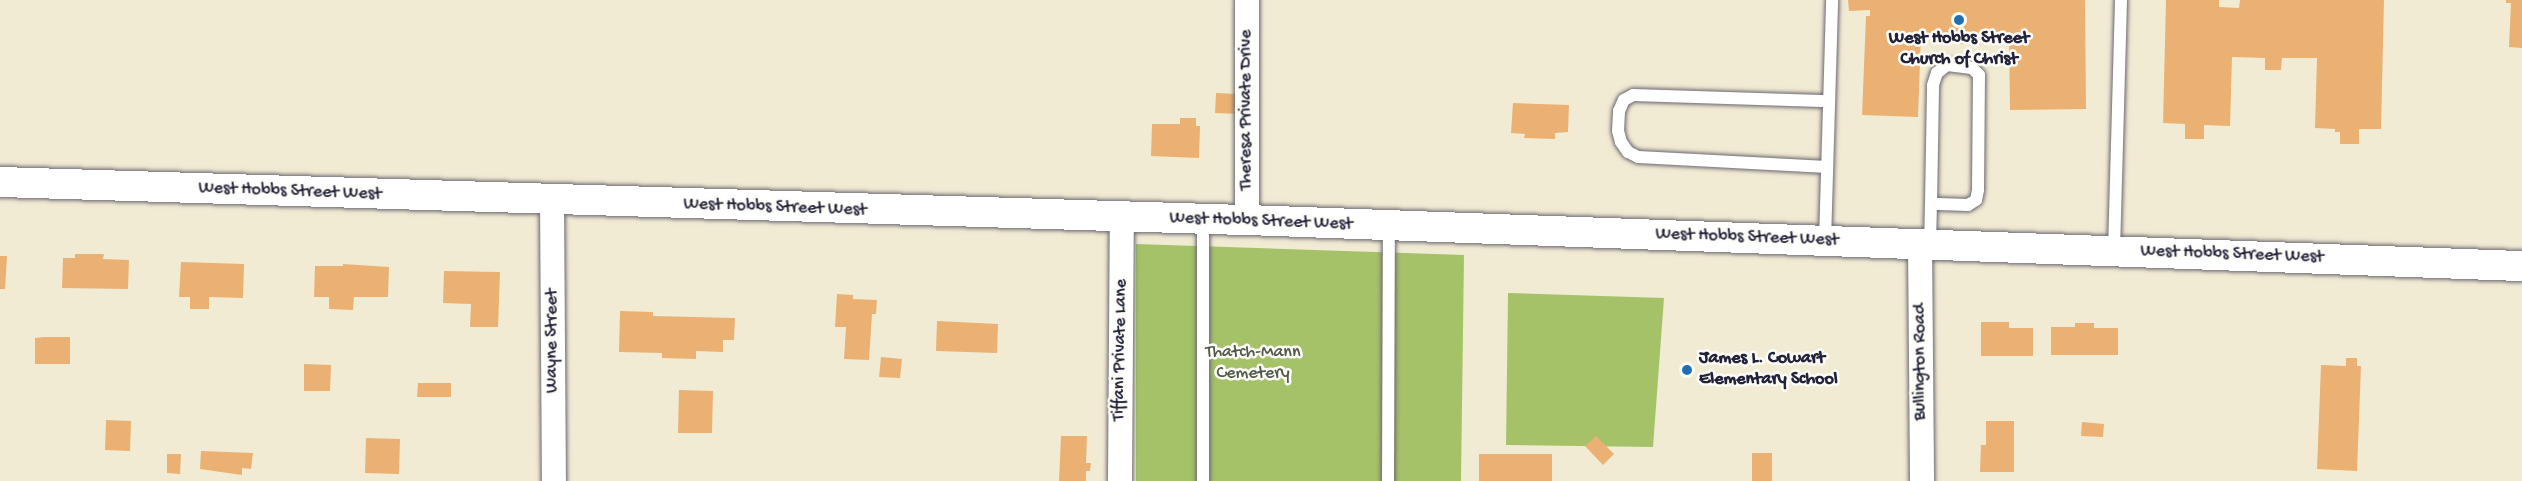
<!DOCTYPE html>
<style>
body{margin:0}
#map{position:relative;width:2522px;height:481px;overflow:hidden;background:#f2ebd4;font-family:"Gochi Hand",sans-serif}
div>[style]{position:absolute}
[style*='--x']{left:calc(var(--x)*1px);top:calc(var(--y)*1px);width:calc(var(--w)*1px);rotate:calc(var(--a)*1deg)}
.green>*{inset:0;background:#a5c269}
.building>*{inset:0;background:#eab173}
.roads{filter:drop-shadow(0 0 2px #6b6871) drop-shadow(0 0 2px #6b6871)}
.service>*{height:12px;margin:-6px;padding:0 6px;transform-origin:6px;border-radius:6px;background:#fff}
.minor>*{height:24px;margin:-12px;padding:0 12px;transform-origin:12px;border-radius:12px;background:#fff}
.tertiary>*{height:30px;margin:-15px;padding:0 15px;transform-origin:15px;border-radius:15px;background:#fff}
.dots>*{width:16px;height:16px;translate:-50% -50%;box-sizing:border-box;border:3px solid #fdfcf7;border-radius:50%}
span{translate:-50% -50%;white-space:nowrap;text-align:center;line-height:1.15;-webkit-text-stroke:5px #fdfcf7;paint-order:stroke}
.poi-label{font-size:18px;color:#22223b;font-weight:700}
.left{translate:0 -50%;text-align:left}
.street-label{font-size:18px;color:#22223b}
.park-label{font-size:18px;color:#505a4b}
</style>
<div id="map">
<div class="green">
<i style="clip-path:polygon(1136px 244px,1464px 255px,1461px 481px,1136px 481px)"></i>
<i style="clip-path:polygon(1508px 293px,1664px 298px,1653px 447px,1506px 445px)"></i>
</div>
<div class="building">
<i style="clip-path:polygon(1848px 0,2085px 0,2086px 109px,2010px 110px,2009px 37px,1981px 37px,1980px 45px,1950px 43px,1950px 36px,1921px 35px,1918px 117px,1862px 115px,1866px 16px,1870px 16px,1870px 10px,1849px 11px)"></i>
<i style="clip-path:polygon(2166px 0,2219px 0,2219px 7px,2239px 8px,2240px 0,2384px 0,2381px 129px,2359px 129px,2359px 144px,2340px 144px,2340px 132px,2335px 132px,2335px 129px,2315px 128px,2317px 58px,2282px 58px,2281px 70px,2265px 70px,2265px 58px,2232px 57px,2230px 126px,2204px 125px,2204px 139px,2185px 139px,2185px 124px,2163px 123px)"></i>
<i style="clip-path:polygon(2506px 0,2522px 0,2522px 48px,2509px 47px,2511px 3px,2506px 3px)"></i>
<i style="clip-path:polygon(1216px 93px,1238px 94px,1238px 114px,1215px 113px)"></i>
<i style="clip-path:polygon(1513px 103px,1569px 105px,1568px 132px,1555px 133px,1555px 139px,1524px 138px,1525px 134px,1511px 133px)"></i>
<i style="clip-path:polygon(1180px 118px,1196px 118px,1196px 126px,1200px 126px,1199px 158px,1151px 156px,1152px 124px,1180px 124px)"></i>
<i style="clip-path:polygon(75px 254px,104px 254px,103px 259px,129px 260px,128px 289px,62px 288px,63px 258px,75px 258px)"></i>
<i style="clip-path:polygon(0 256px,7px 256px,5px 289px,0 289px)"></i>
<i style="clip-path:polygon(181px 262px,244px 264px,243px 298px,209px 297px,209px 309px,190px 309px,190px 297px,179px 297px)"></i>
<i style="clip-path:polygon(343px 264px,389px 267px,388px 297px,354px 297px,353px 310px,329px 309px,329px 297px,314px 297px,315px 266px,343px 266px)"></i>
<i style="clip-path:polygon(444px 271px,500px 272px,498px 327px,470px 327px,471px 304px,443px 303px)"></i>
<i style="clip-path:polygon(837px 294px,853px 295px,853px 299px,877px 300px,876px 314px,872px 314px,869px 360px,844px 359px,846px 327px,835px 327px)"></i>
<i style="clip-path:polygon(620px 311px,653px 312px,653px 316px,735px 318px,734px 340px,723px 340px,723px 352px,696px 351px,696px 359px,662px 358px,662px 353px,619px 352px)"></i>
<i style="clip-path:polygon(937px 321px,998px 324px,997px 353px,936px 351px)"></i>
<i style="clip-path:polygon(1981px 322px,2009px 322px,2009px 328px,2033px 328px,2033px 356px,1981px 356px)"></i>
<i style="clip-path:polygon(2075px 323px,2094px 323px,2094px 328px,2118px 328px,2118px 355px,2051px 355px,2051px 327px,2075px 327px)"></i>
<i style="clip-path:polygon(44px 337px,70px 337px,70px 364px,35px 364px,35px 338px)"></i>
<i style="clip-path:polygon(881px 357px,902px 359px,900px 378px,879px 377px)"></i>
<i style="clip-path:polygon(2346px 358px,2357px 358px,2357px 366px,2361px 366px,2357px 471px,2317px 469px,2321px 365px,2346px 366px)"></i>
<i style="clip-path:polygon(304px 364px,331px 365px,330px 391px,304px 391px)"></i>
<i style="clip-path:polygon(418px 383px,451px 383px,451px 397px,417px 397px)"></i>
<i style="clip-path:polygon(679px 390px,713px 391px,712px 433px,678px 433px)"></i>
<i style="clip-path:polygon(106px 420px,131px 421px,130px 451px,105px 450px)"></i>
<i style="clip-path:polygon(1986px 421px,2014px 421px,2014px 472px,1980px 472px,1981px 445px,1986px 445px)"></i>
<i style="clip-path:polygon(2082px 422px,2104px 424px,2103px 437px,2081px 436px)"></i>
<i style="clip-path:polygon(1061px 436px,1087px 436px,1086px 463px,1091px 463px,1090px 471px,1086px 471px,1086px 481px,1059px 481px)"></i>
<i style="clip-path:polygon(1596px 436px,1614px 454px,1603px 465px,1585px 446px)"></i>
<i style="clip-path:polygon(366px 438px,400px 439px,399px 474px,365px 473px)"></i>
<i style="clip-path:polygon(201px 451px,253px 453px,251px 469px,242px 468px,242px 475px,200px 469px)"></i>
<i style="clip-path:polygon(1752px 453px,1772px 453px,1772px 481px,1752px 481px)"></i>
<i style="clip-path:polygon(167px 454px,181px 454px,180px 474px,167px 473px)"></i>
<i style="clip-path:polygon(1479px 454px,1552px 454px,1552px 481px,1479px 481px)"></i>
</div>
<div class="roads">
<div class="service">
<i style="--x:1827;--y:167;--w:189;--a:-177"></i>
<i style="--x:1638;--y:157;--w:11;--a:-153"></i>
<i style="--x:1628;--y:152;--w:12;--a:-125"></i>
<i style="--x:1621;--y:142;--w:11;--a:-105"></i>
<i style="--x:1618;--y:131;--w:20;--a:-87"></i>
<i style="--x:1619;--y:111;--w:12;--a:-66"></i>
<i style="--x:1624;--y:100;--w:10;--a:-29"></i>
<i style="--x:1633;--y:95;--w:196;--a:1.8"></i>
<i style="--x:1203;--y:220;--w:261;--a:90"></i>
<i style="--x:1825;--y:241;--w:241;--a:-88.3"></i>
<i style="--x:1930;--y:244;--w:40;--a:-88.6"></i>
<i style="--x:1931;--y:204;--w:119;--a:-89"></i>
<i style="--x:1933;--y:85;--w:13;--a:-72"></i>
<i style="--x:1937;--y:73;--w:13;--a:-39"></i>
<i style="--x:1947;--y:65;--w:25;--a:7"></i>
<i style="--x:1972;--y:68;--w:10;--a:45"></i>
<i style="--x:1979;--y:75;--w:115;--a:90.5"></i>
<i style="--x:1978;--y:190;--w:10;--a:101"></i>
<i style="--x:1976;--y:200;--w:9;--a:148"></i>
<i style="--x:1968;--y:205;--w:37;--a:-178"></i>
<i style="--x:2114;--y:251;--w:251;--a:-88.4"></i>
<i style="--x:1388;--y:481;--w:254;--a:-89.8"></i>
</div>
<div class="minor">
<i style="--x:1247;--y:0;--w:220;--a:90"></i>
<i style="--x:552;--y:201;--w:280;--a:89.6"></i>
<i style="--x:1920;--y:244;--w:237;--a:89.5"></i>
<i style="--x:1120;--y:481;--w:263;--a:-89.6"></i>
</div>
<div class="tertiary">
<i style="--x:0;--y:182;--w:1248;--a:1.75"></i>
<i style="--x:1247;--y:220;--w:1276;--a:2.07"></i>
</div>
</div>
<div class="dots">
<i style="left:1959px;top:20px;background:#1f6fb2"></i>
<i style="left:1687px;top:370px;background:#1f6fb2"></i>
</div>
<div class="poi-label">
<span style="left:1959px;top:50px">West Hobbs Street<br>Church of Christ</span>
<span class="left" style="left:1699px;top:370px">James L. Cowart<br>Elementary School</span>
</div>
<div class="street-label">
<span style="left:1247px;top:110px;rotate:-90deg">Theresa Private Drive</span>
<span style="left:290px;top:192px;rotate:2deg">West Hobbs Street West</span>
<span style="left:775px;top:208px;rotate:2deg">West Hobbs Street West</span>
<span style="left:1261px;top:222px;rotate:2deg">West Hobbs Street West</span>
<span style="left:1747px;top:238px;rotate:2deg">West Hobbs Street West</span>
<span style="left:2232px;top:255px;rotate:2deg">West Hobbs Street West</span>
<span style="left:553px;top:341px;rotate:-90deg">Wayne Street</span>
<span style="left:1121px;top:350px;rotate:-89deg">Tiffani Private Lane</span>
<span style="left:1921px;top:362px;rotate:-90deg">Bullington Road</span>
</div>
<div class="park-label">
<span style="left:1253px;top:364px">Thatch-Mann<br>Cemetery</span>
</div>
</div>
